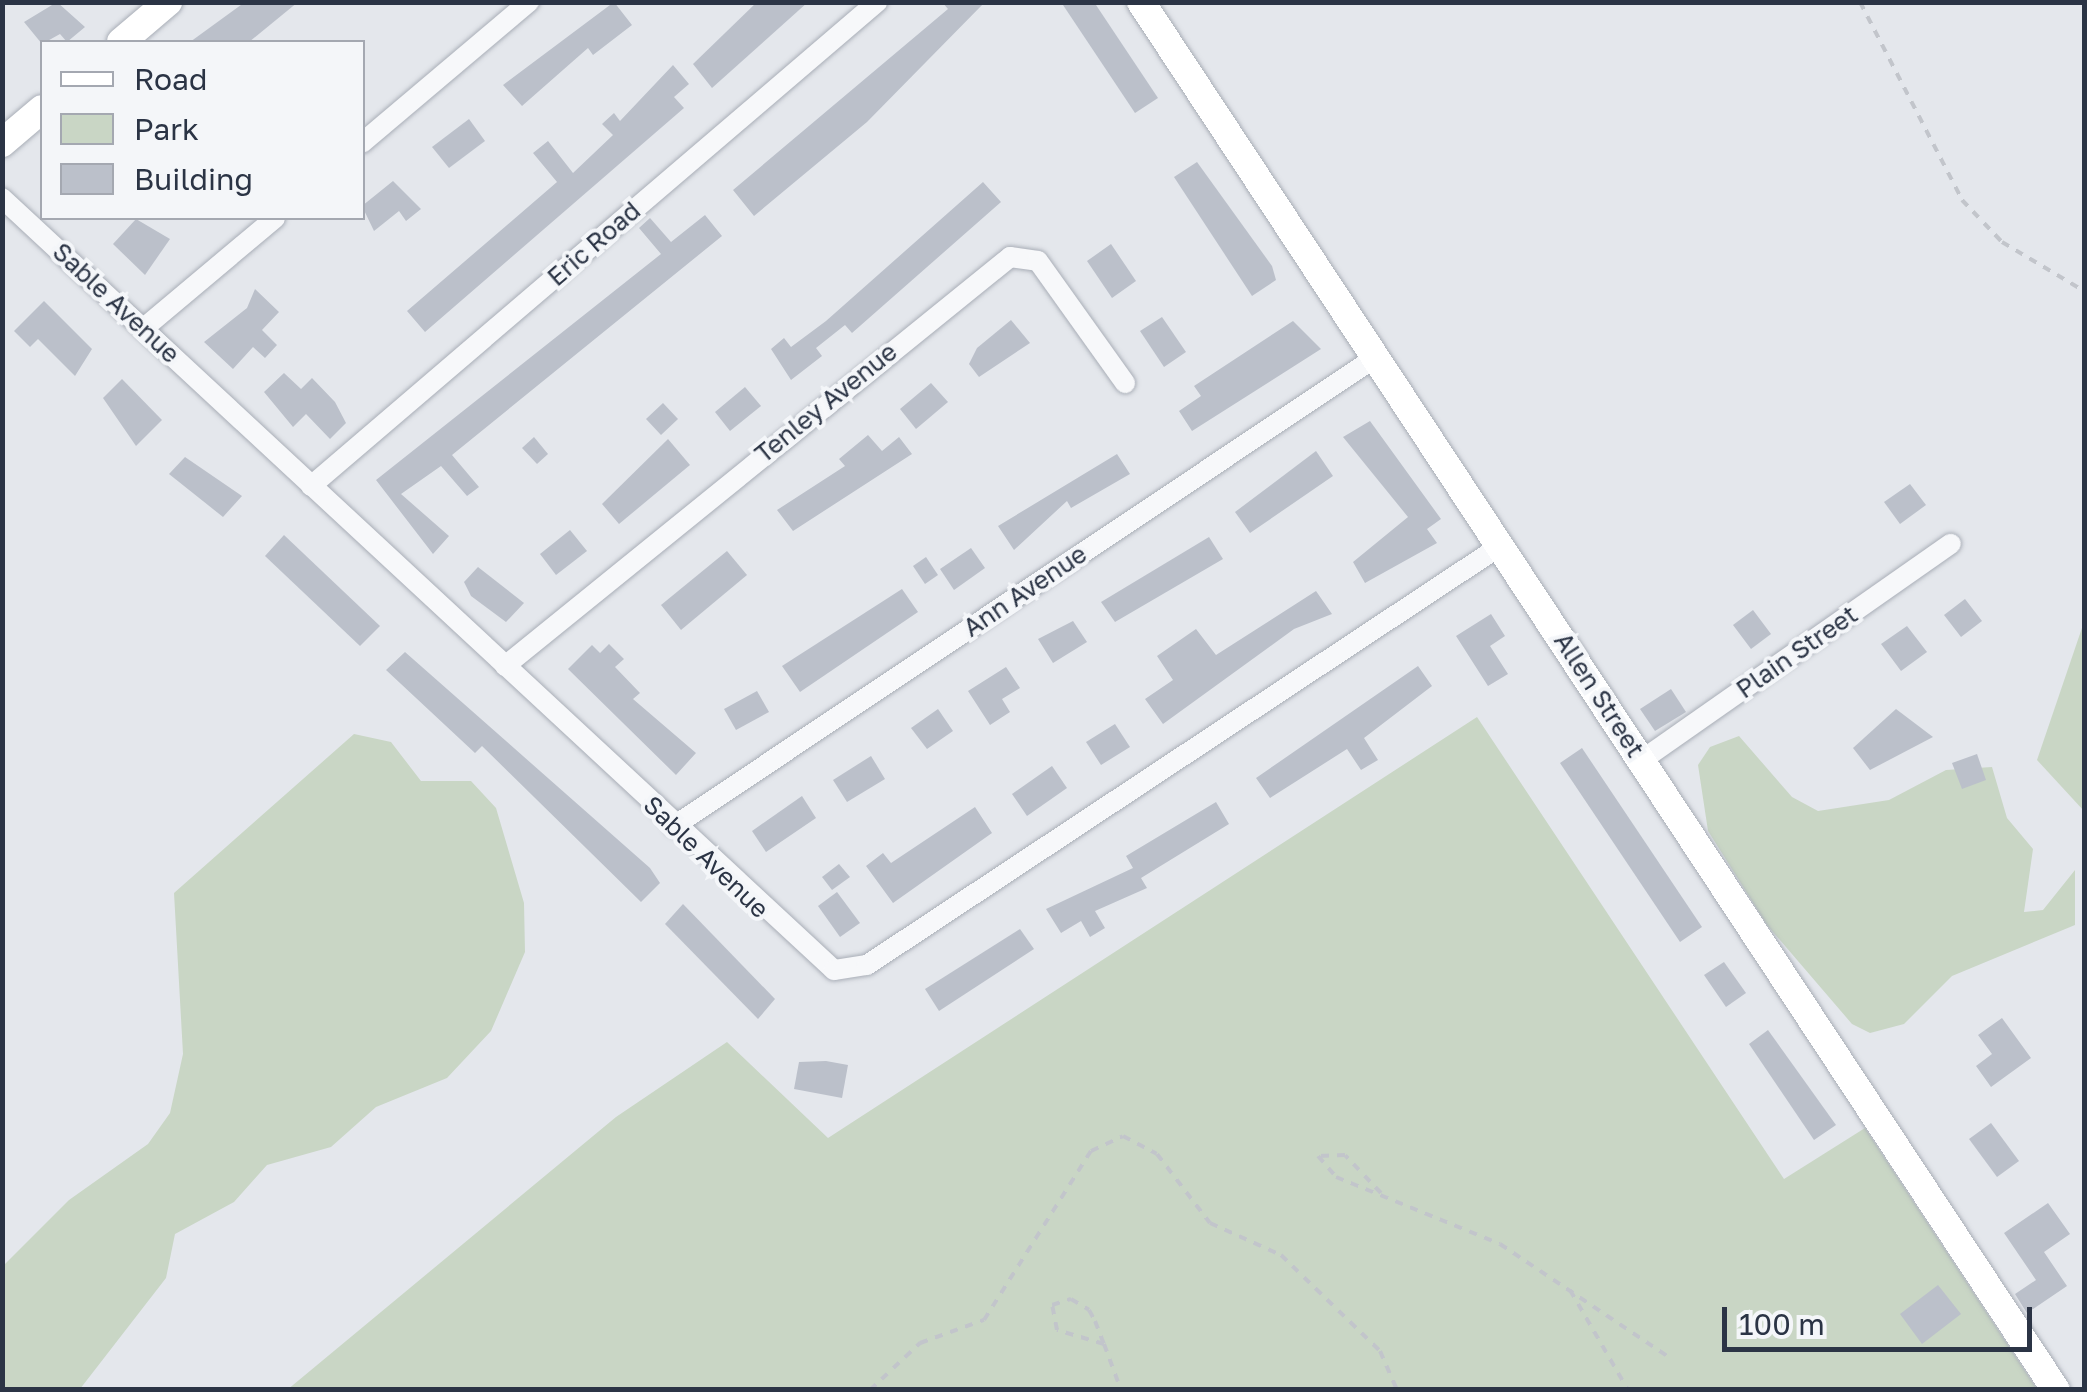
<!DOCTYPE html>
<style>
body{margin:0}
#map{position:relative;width:2087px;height:1392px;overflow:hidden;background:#e4e7ec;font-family:"Golos Text",sans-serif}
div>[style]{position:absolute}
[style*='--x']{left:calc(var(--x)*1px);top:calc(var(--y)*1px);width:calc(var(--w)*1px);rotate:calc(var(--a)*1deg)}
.green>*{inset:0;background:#c9d6c5}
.building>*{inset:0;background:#bbc0ca}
.path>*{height:4px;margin-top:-2px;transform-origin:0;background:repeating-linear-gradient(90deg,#c2c5cb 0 8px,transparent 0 16px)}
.roads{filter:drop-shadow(0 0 2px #a9aeb7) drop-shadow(0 0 2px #a9aeb7)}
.street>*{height:20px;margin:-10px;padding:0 10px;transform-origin:10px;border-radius:10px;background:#f7f8fa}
.secondary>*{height:28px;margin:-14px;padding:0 14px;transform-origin:14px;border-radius:14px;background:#fff}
span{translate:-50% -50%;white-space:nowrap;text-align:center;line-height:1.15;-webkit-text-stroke:8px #f4f6f9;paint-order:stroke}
.street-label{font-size:25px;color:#2b3445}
.frame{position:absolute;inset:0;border:5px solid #2b3445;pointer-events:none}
.legend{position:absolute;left:40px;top:40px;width:325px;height:180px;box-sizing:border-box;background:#f4f6f9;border:2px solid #a4a8b1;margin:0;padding:12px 18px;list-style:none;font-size:30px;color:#2b3445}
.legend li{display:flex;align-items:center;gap:20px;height:50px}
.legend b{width:50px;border:2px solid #a4a8b1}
.scale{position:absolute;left:1722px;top:1307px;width:310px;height:45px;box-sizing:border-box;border:5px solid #2b3445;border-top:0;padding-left:12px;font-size:30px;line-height:35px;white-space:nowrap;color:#2b3445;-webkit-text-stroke:8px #f4f6f9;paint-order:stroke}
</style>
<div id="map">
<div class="green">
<i style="clip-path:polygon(2084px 622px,2084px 811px,2037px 760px)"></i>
<i style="clip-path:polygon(1477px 717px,1784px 1179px,1865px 1128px,2037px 1389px,287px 1390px,616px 1117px,727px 1042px,828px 1138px)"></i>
<i style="clip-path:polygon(354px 734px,391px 742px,421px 781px,471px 781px,496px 808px,524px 903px,525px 952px,491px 1031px,447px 1078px,376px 1107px,331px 1147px,267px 1165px,234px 1202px,175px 1234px,166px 1278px,80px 1389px,3px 1389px,3px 1266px,69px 1200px,148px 1144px,170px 1113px,183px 1054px,174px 893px)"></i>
<i style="clip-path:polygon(1739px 736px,1792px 797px,1818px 811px,1889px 800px,1946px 770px,1992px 767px,2007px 818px,2033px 849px,2024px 912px,2043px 910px,2075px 870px,2075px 925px,1952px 976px,1904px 1024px,1870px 1033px,1852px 1024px,1767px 925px,1708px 831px,1698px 765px,1710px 747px)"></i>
</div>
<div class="building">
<i style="clip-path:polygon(57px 2px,85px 27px,67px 42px,60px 34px,42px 44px,24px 22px)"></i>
<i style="clip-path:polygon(245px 2px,298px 2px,249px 42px,190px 42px)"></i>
<i style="clip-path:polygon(614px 2px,632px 25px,593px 55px,588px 48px,522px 106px,503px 85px)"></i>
<i style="clip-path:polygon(757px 2px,808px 2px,712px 88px,693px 64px)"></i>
<i style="clip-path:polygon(942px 2px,985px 2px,867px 122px,754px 216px,733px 190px,948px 9px)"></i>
<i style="clip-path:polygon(1061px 2px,1094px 2px,1158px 98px,1135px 113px)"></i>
<i style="clip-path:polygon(673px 65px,689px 84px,674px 97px,684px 108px,425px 332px,407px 311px,557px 182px,533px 153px,548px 141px,573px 173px,613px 135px,602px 124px,614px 113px,620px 121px)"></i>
<i style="clip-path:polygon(469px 119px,485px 141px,449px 168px,432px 147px)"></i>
<i style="clip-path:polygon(1197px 162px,1272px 266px,1276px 280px,1252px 296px,1174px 177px)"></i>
<i style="clip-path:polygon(393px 181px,421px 209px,406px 221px,399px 211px,374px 231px,362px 206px)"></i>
<i style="clip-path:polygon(983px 182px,1001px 202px,852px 333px,845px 325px,816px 348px,822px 356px,791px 380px,771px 349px,784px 338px,791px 347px,826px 321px)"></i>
<i style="clip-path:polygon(705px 215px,722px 236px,452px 455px,479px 487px,467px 496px,441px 466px,401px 494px,449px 536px,433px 554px,376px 480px,661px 254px,639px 228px,650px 218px,671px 242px)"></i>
<i style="clip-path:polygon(136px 219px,170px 239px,145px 275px,113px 244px)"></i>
<i style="clip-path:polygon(1111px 244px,1136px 281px,1112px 298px,1087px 261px)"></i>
<i style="clip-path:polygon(255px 289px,279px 312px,262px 330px,277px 345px,265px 358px,253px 347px,233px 369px,204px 342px,247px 308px)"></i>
<i style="clip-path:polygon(44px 301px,92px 349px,75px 376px,38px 339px,30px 347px,14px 331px)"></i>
<i style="clip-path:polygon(1162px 317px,1186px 352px,1164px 367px,1140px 331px)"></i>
<i style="clip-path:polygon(1011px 320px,1030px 343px,979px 377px,969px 364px,977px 348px)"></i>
<i style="clip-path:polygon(1293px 321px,1321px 349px,1192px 431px,1179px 411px,1201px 396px,1194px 386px)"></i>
<i style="clip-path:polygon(284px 373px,301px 389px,312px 378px,335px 402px,346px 423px,330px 439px,306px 414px,293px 427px,264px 392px)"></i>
<i style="clip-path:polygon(122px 379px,162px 420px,136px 446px,103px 398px)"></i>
<i style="clip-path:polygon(931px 383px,948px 402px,916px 429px,900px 409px)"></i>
<i style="clip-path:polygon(745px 387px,761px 406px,730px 431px,715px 412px)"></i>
<i style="clip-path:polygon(663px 403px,678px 419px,661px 435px,646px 419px)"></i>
<i style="clip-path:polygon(1370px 421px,1441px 519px,1427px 529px,1437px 543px,1365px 583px,1353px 562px,1408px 517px,1343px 437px)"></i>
<i style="clip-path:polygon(868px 435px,882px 451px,899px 437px,912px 454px,793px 531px,777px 510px,845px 466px,839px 459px)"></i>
<i style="clip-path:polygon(534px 437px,548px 454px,537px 464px,522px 448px)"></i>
<i style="clip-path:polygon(668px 439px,690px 465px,619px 524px,602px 504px)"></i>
<i style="clip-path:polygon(1316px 451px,1333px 476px,1250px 533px,1235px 512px)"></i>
<i style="clip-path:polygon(1117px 454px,1130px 474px,1071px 508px,1067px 501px,1014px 550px,998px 526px)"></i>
<i style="clip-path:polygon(185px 457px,242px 496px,223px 517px,169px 474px)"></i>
<i style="clip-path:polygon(1910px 484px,1926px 505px,1900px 524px,1884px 502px)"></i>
<i style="clip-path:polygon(570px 530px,587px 551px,556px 575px,540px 554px)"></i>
<i style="clip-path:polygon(284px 535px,380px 626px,360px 646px,265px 556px)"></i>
<i style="clip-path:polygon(1209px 537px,1223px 559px,1115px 622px,1101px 602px)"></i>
<i style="clip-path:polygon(971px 548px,985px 568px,954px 590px,940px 569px)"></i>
<i style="clip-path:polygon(727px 551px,747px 575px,681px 630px,661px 605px)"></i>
<i style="clip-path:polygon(926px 557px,938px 575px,925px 584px,913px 566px)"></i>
<i style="clip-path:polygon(478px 567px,524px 603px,506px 622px,471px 596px,464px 582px)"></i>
<i style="clip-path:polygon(902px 589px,918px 612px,800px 692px,782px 666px)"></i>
<i style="clip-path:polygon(1316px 591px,1332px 614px,1294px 629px,1163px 724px,1145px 699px,1173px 680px,1157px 656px,1196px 629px,1216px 655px)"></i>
<i style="clip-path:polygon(1965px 599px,1982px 621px,1961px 637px,1944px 615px)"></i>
<i style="clip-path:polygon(1753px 610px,1771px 634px,1751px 649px,1733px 625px)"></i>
<i style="clip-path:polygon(1491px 614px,1505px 636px,1490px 646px,1508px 674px,1488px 686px,1456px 636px)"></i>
<i style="clip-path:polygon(1073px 621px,1087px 642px,1053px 663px,1038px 639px)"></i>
<i style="clip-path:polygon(1907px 626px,1927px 652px,1901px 671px,1881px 644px)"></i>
<i style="clip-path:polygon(609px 644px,624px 659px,615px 667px,640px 693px,633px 699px,696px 753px,676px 775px,568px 669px,592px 645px,600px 653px)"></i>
<i style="clip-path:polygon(405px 652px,650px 868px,660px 883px,641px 902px,482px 746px,475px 753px,386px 670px)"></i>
<i style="clip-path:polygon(1418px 666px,1432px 686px,1364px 738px,1378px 760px,1361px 770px,1347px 749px,1270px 798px,1256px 778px)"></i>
<i style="clip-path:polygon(1006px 667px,1020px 688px,1002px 699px,1010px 712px,990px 725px,968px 691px)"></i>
<i style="clip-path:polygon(1671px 689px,1686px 712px,1655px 731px,1640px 709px)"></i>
<i style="clip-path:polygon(757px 691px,769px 712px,736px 730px,724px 709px)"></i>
<i style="clip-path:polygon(938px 709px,953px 731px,927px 749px,911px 728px)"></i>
<i style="clip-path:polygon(1896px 709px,1933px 737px,1870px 770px,1853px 748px)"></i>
<i style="clip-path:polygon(1115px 724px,1130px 747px,1101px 765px,1086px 742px)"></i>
<i style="clip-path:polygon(1582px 748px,1702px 927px,1680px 942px,1560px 763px)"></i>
<i style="clip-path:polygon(1977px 754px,1986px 780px,1962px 789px,1952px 763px)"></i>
<i style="clip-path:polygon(871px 756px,885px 779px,847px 802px,833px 780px)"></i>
<i style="clip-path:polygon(1052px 766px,1067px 788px,1027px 816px,1012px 794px)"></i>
<i style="clip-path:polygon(802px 796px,816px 818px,766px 852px,752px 831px)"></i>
<i style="clip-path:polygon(1216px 802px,1229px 824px,1141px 878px,1147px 888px,1095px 911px,1105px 928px,1090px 937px,1081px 921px,1061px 933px,1046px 909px,1133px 868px,1126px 856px)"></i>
<i style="clip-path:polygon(975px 807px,992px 833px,893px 903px,866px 866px,883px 853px,891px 863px)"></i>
<i style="clip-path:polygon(839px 864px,850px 877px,832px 890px,822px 877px)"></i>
<i style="clip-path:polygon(837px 892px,860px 923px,840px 937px,818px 906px)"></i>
<i style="clip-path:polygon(683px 904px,775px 999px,758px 1019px,665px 924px)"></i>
<i style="clip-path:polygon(1020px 929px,1034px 949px,939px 1011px,925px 989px)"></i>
<i style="clip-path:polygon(1724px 962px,1746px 993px,1726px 1007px,1704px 975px)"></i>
<i style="clip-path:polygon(2002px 1018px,2031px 1058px,1991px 1087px,1976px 1066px,1992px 1054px,1978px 1035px)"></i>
<i style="clip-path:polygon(1768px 1030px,1836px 1125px,1814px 1140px,1749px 1044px)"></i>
<i style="clip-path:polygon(826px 1061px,848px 1065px,842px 1098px,794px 1089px,799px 1062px)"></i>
<i style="clip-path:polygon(1991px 1123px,2019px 1161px,1997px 1177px,1969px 1139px)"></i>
<i style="clip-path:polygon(2048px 1203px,2070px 1234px,2044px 1252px,2067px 1286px,2027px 1313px,2015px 1294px,2036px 1280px,2004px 1233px)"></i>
<i style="clip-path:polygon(1938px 1285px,1961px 1314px,1922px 1344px,1900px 1314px)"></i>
</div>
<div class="path">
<i style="--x:1860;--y:2;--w:223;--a:62.7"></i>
<i style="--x:1962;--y:200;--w:58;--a:46.4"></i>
<i style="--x:2002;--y:242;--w:96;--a:30.9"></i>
<i style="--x:1381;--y:1193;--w:52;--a:-133.5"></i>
<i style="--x:1345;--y:1155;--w:27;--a:178"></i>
<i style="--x:1318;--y:1156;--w:28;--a:49"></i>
<i style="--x:1336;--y:1177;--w:177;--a:22.2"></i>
<i style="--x:1500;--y:1244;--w:205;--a:33.8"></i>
<i style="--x:1570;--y:1290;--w:116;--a:59.9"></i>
<i style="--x:1104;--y:1344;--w:49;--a:-163.4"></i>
<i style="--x:1057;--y:1330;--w:25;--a:-101"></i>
<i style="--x:1052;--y:1305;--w:20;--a:-18"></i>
<i style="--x:1071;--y:1299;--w:21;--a:31"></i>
<i style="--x:1089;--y:1310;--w:13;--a:61"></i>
<i style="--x:1095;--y:1321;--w:25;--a:69"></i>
<i style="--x:1104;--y:1344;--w:49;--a:69.7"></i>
<i style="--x:870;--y:1390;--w:69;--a:-43.2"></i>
<i style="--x:920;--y:1343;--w:68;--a:-19.8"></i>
<i style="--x:984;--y:1320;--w:200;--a:-57.7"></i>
<i style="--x:1091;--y:1151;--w:35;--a:-25"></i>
<i style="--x:1123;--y:1136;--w:38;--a:28"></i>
<i style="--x:1157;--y:1154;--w:87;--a:52.5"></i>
<i style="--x:1210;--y:1223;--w:78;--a:24.3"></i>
<i style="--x:1281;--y:1255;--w:138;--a:44.1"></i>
<i style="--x:1380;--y:1351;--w:43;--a:66.4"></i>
</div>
<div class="roads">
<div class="street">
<i style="--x:362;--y:143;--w:219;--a:-40.2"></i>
<i style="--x:2;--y:198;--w:1135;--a:42.86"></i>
<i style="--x:834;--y:970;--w:33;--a:-9"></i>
<i style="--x:867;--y:965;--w:759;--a:-33.5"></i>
<i style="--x:144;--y:328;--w:171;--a:-40"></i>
<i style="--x:311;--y:486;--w:745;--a:-40.53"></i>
<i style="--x:505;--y:666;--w:650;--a:-39"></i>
<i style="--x:1010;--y:257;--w:28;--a:8"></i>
<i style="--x:1038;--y:261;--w:150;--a:54.5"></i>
<i style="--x:1642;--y:760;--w:377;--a:-35"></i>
<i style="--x:674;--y:826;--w:844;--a:-33.75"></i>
</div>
<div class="secondary">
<i style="--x:1141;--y:2;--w:1662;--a:56.61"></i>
<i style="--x:121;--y:42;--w:62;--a:-40.4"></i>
<i style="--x:2;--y:143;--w:52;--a:-40.4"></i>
</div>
</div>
<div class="street-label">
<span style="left:594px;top:244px;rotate:-41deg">Eric Road</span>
<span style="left:116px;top:303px;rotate:43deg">Sable Avenue</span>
<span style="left:826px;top:403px;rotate:-39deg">Tenley Avenue</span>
<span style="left:1025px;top:591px;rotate:-34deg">Ann Avenue</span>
<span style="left:1797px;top:652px;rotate:-35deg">Plain Street</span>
<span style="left:1599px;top:695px;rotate:57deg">Allen Street</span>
<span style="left:706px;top:857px;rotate:44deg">Sable Avenue</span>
</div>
<div class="frame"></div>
<ul class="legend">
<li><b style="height:12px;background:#fff"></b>Road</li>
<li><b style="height:28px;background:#c9d6c5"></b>Park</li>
<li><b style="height:28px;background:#bbc0ca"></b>Building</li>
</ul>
<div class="scale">100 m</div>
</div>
